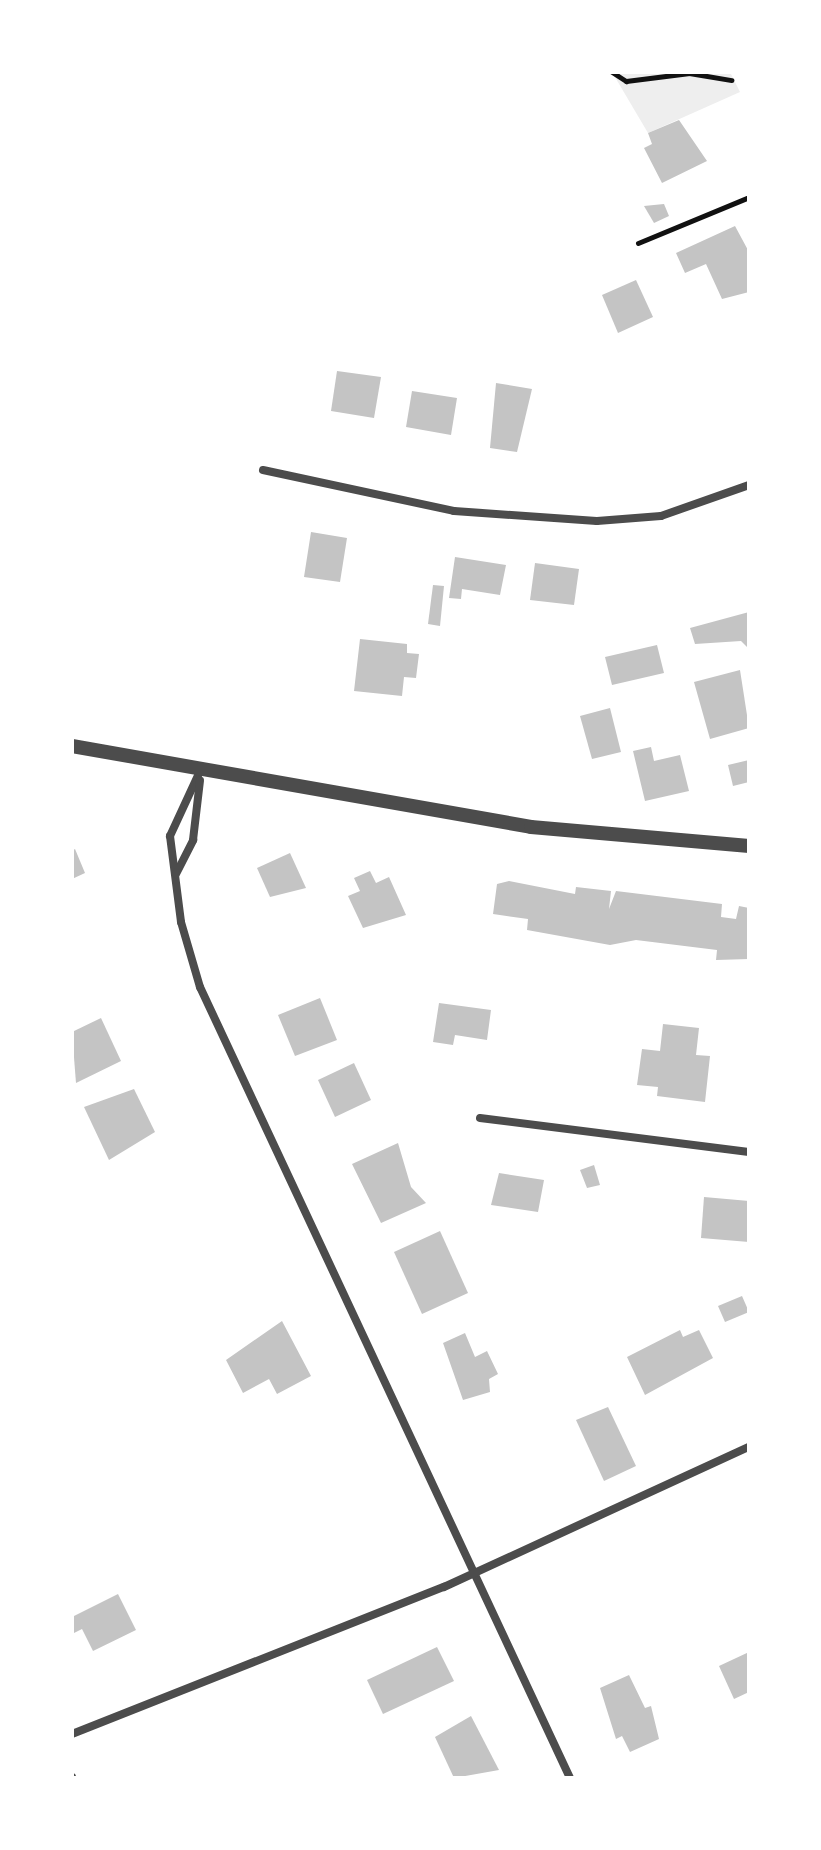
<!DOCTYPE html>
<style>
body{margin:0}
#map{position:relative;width:821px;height:1850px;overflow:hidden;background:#fff;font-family:Arial,sans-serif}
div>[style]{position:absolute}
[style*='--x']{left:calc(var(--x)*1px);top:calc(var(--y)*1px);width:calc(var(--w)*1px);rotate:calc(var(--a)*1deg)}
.green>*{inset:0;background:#eee}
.building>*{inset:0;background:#c4c4c4}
.path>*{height:5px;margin:-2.5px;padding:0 2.5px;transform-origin:2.5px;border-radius:2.5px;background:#111}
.minor>*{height:8px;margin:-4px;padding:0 4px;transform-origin:4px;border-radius:4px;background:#4c4c4c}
.tertiary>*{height:14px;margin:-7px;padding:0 7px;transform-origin:7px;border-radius:7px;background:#4c4c4c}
span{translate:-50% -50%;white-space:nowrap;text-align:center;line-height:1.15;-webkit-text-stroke:6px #fff;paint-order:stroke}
.frame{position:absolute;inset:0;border:74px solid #fff;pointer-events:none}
</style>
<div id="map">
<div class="green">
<i style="clip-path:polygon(612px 72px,730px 72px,740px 92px,648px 133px)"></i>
</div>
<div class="building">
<i style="clip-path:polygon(679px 120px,707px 161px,662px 183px,644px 148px,652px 144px,648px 133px)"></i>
<i style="clip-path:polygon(664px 204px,669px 216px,654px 223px,644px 206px)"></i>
<i style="clip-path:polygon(735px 226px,749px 252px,749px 292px,722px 299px,706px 264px,685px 273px,676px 253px)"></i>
<i style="clip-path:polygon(636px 280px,653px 317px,618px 333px,602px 295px)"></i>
<i style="clip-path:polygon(337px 371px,381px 377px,374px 418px,331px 411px)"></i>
<i style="clip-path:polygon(496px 383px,532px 389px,517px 452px,490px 448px)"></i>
<i style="clip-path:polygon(412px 391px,457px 398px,451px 435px,406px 427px)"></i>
<i style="clip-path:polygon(311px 532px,347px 538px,340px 582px,304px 577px)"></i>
<i style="clip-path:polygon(455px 557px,506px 565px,500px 595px,462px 589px,461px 599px,449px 598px)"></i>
<i style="clip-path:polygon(535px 563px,579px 569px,574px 605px,530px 600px)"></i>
<i style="clip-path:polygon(433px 585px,444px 586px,440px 626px,428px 624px)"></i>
<i style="clip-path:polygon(749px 612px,749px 649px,741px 641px,695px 644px,690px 628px)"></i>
<i style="clip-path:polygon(360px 639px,407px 644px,407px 653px,419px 654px,416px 678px,404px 677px,402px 696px,354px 691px)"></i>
<i style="clip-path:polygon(657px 645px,664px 673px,612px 685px,605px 657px)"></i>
<i style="clip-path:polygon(740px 670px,749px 728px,710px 739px,694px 682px)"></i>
<i style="clip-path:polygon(610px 708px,621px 752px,592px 759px,580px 716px)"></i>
<i style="clip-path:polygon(651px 747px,654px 761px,680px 755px,689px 791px,645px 801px,633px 751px)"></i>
<i style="clip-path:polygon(749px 760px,749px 782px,733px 786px,728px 765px)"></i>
<i style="clip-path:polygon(75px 849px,85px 873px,72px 879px,72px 851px)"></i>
<i style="clip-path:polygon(290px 853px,306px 888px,270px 897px,257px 868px)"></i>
<i style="clip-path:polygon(370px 871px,376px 883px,389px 877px,406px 915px,363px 928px,348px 896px,360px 891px,354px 878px)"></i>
<i style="clip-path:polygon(509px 881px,575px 894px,576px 887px,611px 891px,609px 909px,616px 891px,722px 904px,721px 917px,736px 919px,739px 906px,749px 908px,749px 959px,716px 960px,717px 950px,636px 940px,610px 945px,527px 930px,528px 919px,493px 914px,497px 884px)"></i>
<i style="clip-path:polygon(320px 998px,337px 1040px,295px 1056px,278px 1015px)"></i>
<i style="clip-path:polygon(439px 1003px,491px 1010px,487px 1040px,455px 1035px,453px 1045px,433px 1042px)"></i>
<i style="clip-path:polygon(101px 1018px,121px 1061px,76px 1083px,72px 1032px)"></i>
<i style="clip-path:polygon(663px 1024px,699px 1028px,696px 1055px,710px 1056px,705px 1102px,657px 1096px,658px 1087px,637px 1085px,642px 1049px,660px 1051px)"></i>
<i style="clip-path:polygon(354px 1063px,371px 1100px,335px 1117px,318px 1080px)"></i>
<i style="clip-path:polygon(134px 1089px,155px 1132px,109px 1160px,84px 1107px)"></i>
<i style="clip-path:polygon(398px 1143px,411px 1187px,426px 1203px,381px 1223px,352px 1164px)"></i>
<i style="clip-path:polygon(594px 1165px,600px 1185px,587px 1188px,580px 1170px)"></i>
<i style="clip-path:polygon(499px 1173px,544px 1180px,538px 1212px,491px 1205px)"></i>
<i style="clip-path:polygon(704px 1197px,749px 1201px,749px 1242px,701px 1238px)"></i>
<i style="clip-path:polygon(440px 1231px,468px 1293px,422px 1314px,394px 1252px)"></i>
<i style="clip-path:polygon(742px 1296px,749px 1312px,725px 1322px,718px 1306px)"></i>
<i style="clip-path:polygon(282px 1321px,311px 1376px,277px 1394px,269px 1379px,243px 1393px,226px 1360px)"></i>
<i style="clip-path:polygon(680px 1330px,683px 1337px,699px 1330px,713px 1358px,645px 1395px,627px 1357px)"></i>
<i style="clip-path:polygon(465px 1333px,475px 1357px,487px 1351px,498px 1374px,489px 1379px,490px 1392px,463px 1400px,443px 1343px)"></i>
<i style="clip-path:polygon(608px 1407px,636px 1466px,604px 1481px,576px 1420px)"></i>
<i style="clip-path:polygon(118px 1594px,136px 1630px,93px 1651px,82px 1629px,72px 1634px,72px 1617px)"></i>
<i style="clip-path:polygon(437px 1647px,454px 1681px,383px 1714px,367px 1680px)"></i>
<i style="clip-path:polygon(749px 1652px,749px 1692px,734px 1699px,719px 1666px)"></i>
<i style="clip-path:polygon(629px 1675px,645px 1708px,651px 1706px,659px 1739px,630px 1752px,622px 1736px,616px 1739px,600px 1688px)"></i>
<i style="clip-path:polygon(471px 1716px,499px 1770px,454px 1778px,435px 1737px)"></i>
</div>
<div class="path">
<i style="--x:612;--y:72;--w:17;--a:33"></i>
<i style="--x:626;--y:81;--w:64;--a:-7.2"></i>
<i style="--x:689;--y:73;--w:43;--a:9.5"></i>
<i style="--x:638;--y:243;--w:120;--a:-22.5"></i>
</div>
<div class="minor">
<i style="--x:263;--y:470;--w:195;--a:12.1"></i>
<i style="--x:454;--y:511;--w:143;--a:4"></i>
<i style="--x:597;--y:521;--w:64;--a:-4.5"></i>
<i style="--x:661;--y:516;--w:93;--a:-19.4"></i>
<i style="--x:201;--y:769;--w:74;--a:114.8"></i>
<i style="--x:170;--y:836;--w:87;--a:82.7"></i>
<i style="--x:181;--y:922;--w:68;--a:73.7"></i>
<i style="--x:200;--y:987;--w:873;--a:64.93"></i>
<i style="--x:176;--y:874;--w:38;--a:-63"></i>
<i style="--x:193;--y:840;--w:60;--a:-83.3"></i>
<i style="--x:480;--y:1118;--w:271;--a:7.2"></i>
<i style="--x:72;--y:1734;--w:400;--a:-21.6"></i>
<i style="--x:444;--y:1587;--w:336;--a:-24.7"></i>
<i style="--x:72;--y:1777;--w:1;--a:90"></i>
</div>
<div class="tertiary">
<i style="--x:72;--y:746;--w:466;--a:10"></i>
<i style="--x:531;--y:827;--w:219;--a:5"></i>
</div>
<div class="frame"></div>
</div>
